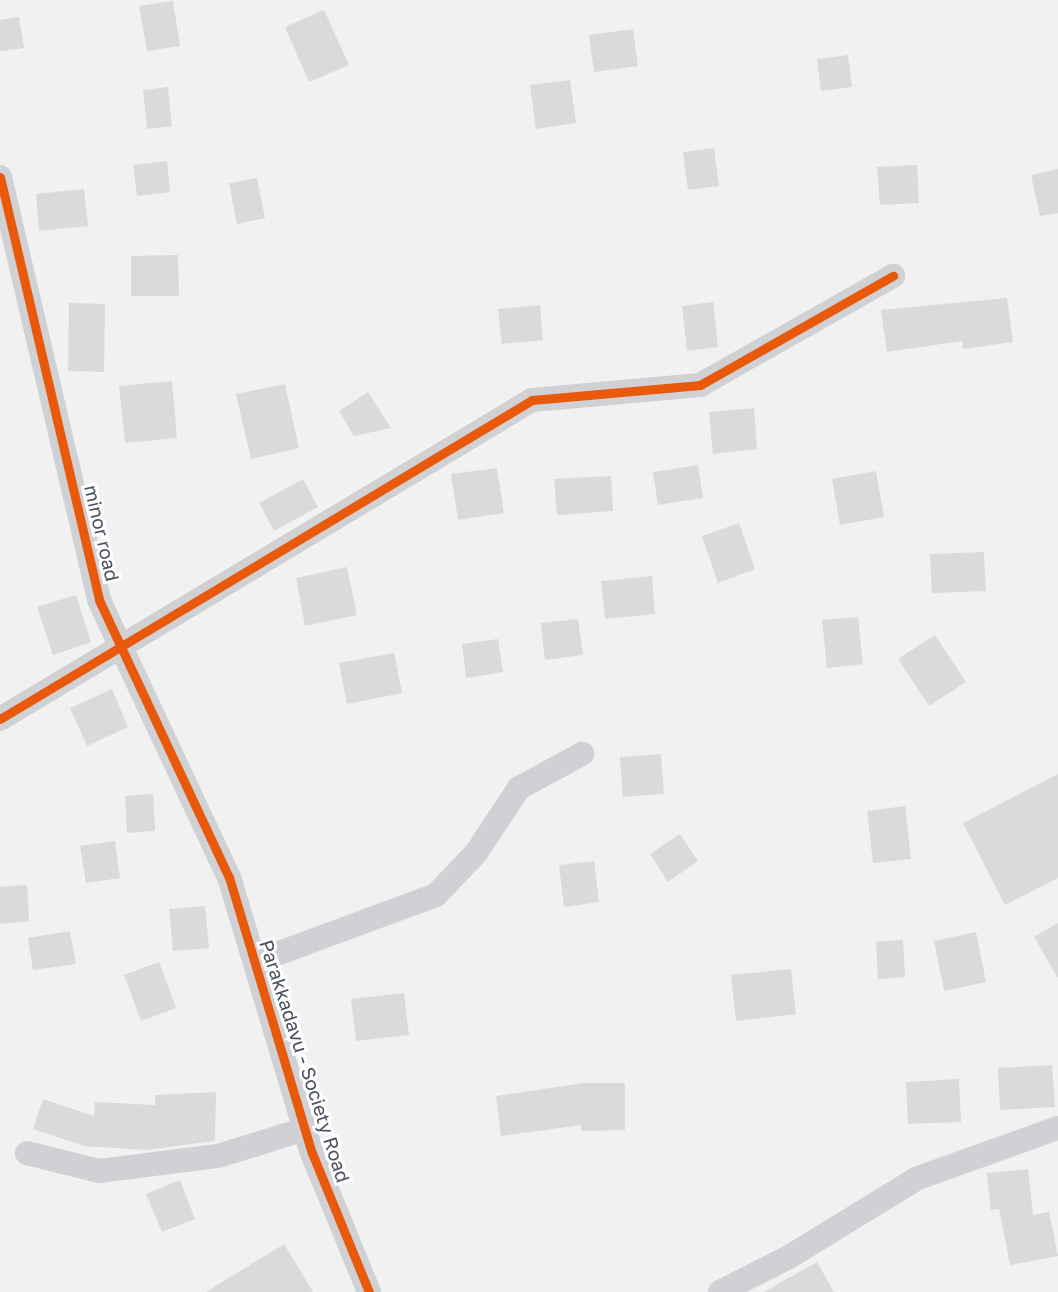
<!DOCTYPE html>
<style>
body{margin:0}
#map{position:relative;width:1058px;height:1292px;overflow:hidden;background:#f1f1f1;font-family:"Golos Text",sans-serif}
div>[style]{position:absolute}
[style*='--x']{left:calc(var(--x)*1px);top:calc(var(--y)*1px);width:calc(var(--w)*1px);rotate:calc(var(--a)*1deg)}
.building>*{inset:0;background:#dadadb}
.minor>*{height:24px;margin:-12px;padding:0 12px;transform-origin:12px;border-radius:12px;background:#d0d1d4}
.cycleway>*{height:9px;margin:-4.5px;padding:0 4.5px;transform-origin:4.5px;border-radius:4.5px;background:#e8590c}
span{translate:-50% -50%;white-space:nowrap;text-align:center;line-height:1.15;-webkit-text-stroke:6px #fff;paint-order:stroke}
.street-label{font-size:19px;color:#484f5d}
</style>
<div id="map">
<div class="building">
<i style="clip-path:polygon(173px 1px,180px 46px,147px 51px,139px 6px)"></i>
<i style="clip-path:polygon(324px 10px,349px 65px,309px 82px,285px 27px)"></i>
<i style="clip-path:polygon(19px 17px,24px 48px,0 51px,0 20px)"></i>
<i style="clip-path:polygon(633px 29px,638px 66px,594px 72px,589px 35px)"></i>
<i style="clip-path:polygon(848px 55px,852px 87px,821px 91px,817px 59px)"></i>
<i style="clip-path:polygon(570px 80px,576px 123px,536px 129px,530px 85px)"></i>
<i style="clip-path:polygon(168px 87px,172px 126px,147px 129px,143px 90px)"></i>
<i style="clip-path:polygon(714px 148px,719px 186px,688px 190px,683px 152px)"></i>
<i style="clip-path:polygon(167px 161px,170px 192px,137px 196px,133px 165px)"></i>
<i style="clip-path:polygon(917px 165px,919px 203px,880px 205px,877px 167px)"></i>
<i style="clip-path:polygon(1058px 169px,1058px 213px,1040px 216px,1031px 175px)"></i>
<i style="clip-path:polygon(257px 178px,265px 218px,237px 224px,229px 183px)"></i>
<i style="clip-path:polygon(84px 189px,88px 226px,39px 231px,36px 194px)"></i>
<i style="clip-path:polygon(178px 255px,179px 296px,131px 296px,131px 256px)"></i>
<i style="clip-path:polygon(1007px 298px,1013px 342px,963px 349px,962px 341px,887px 352px,881px 310px)"></i>
<i style="clip-path:polygon(713px 302px,718px 347px,687px 351px,682px 306px)"></i>
<i style="clip-path:polygon(69px 303px,105px 304px,104px 372px,68px 371px)"></i>
<i style="clip-path:polygon(540px 305px,543px 340px,502px 344px,498px 309px)"></i>
<i style="clip-path:polygon(172px 381px,177px 438px,125px 443px,119px 386px)"></i>
<i style="clip-path:polygon(285px 384px,299px 448px,251px 459px,236px 394px)"></i>
<i style="clip-path:polygon(368px 392px,391px 428px,354px 436px,339px 411px)"></i>
<i style="clip-path:polygon(754px 408px,757px 449px,713px 454px,709px 412px)"></i>
<i style="clip-path:polygon(698px 465px,703px 498px,658px 505px,653px 472px)"></i>
<i style="clip-path:polygon(497px 468px,504px 513px,458px 520px,451px 474px)"></i>
<i style="clip-path:polygon(876px 471px,884px 517px,840px 525px,832px 479px)"></i>
<i style="clip-path:polygon(611px 476px,613px 511px,557px 515px,554px 479px)"></i>
<i style="clip-path:polygon(303px 479px,318px 507px,274px 531px,259px 503px)"></i>
<i style="clip-path:polygon(739px 523px,755px 569px,718px 583px,702px 536px)"></i>
<i style="clip-path:polygon(984px 552px,986px 591px,932px 593px,930px 554px)"></i>
<i style="clip-path:polygon(347px 567px,357px 615px,305px 626px,296px 578px)"></i>
<i style="clip-path:polygon(652px 576px,655px 614px,605px 619px,601px 581px)"></i>
<i style="clip-path:polygon(76px 595px,91px 642px,53px 655px,37px 607px)"></i>
<i style="clip-path:polygon(858px 617px,863px 664px,827px 668px,822px 620px)"></i>
<i style="clip-path:polygon(578px 619px,583px 655px,545px 660px,541px 623px)"></i>
<i style="clip-path:polygon(935px 635px,966px 682px,929px 706px,898px 659px)"></i>
<i style="clip-path:polygon(498px 639px,503px 672px,466px 678px,462px 644px)"></i>
<i style="clip-path:polygon(394px 653px,402px 693px,347px 704px,339px 663px)"></i>
<i style="clip-path:polygon(112px 689px,128px 727px,87px 746px,70px 708px)"></i>
<i style="clip-path:polygon(661px 754px,664px 794px,623px 797px,620px 757px)"></i>
<i style="clip-path:polygon(1058px 774px,1058px 878px,1005px 905px,963px 823px)"></i>
<i style="clip-path:polygon(153px 794px,155px 831px,127px 833px,125px 796px)"></i>
<i style="clip-path:polygon(905px 806px,911px 859px,873px 863px,867px 811px)"></i>
<i style="clip-path:polygon(680px 834px,698px 861px,668px 882px,650px 854px)"></i>
<i style="clip-path:polygon(115px 841px,120px 878px,86px 883px,80px 846px)"></i>
<i style="clip-path:polygon(594px 861px,599px 902px,564px 907px,559px 865px)"></i>
<i style="clip-path:polygon(27px 885px,29px 921px,0 924px,0 887px)"></i>
<i style="clip-path:polygon(205px 906px,209px 948px,173px 951px,169px 909px)"></i>
<i style="clip-path:polygon(1058px 923px,1058px 978px,1034px 937px)"></i>
<i style="clip-path:polygon(70px 931px,76px 964px,33px 970px,28px 938px)"></i>
<i style="clip-path:polygon(976px 932px,986px 982px,944px 991px,934px 941px)"></i>
<i style="clip-path:polygon(903px 940px,905px 977px,878px 979px,876px 942px)"></i>
<i style="clip-path:polygon(159px 962px,176px 1008px,141px 1021px,124px 975px)"></i>
<i style="clip-path:polygon(791px 969px,796px 1014px,736px 1021px,731px 975px)"></i>
<i style="clip-path:polygon(404px 993px,409px 1035px,356px 1041px,351px 999px)"></i>
<i style="clip-path:polygon(1052px 1065px,1055px 1107px,1000px 1110px,998px 1068px)"></i>
<i style="clip-path:polygon(959px 1079px,961px 1122px,908px 1124px,906px 1082px)"></i>
<i style="clip-path:polygon(584px 1083px,625px 1083px,625px 1130px,581px 1131px,581px 1125px,501px 1136px,496px 1096px)"></i>
<i style="clip-path:polygon(216px 1092px,215px 1141px,146px 1150px,84px 1146px,33px 1129px,43px 1099px,94px 1116px,95px 1102px,155px 1105px,155px 1095px)"></i>
<i style="clip-path:polygon(1028px 1169px,1033px 1215px,1049px 1212px,1058px 1256px,1010px 1265px,999px 1209px,991px 1210px,987px 1173px)"></i>
<i style="clip-path:polygon(180px 1180px,195px 1219px,162px 1232px,146px 1194px)"></i>
<i style="clip-path:polygon(284px 1244px,313px 1292px,206px 1292px)"></i>
<i style="clip-path:polygon(817px 1262px,834px 1292px,764px 1292px)"></i>
</div>
<div class="minor">
<i style="--x:0;--y:177;--w:434;--a:76.8"></i>
<i style="--x:99;--y:600;--w:306;--a:64.9"></i>
<i style="--x:229;--y:877;--w:288;--a:73.3"></i>
<i style="--x:312;--y:1153;--w:150;--a:67.7"></i>
<i style="--x:0;--y:719;--w:620;--a:-30.95"></i>
<i style="--x:532;--y:400;--w:169;--a:-5.1"></i>
<i style="--x:700;--y:385;--w:222;--a:-29.5"></i>
<i style="--x:255;--y:962;--w:193;--a:-20.3"></i>
<i style="--x:436;--y:895;--w:58;--a:-46.4"></i>
<i style="--x:476;--y:853;--w:78;--a:-56.5"></i>
<i style="--x:519;--y:788;--w:72;--a:-28.4"></i>
<i style="--x:27;--y:1153;--w:74;--a:14"></i>
<i style="--x:99;--y:1171;--w:120;--a:-7.2"></i>
<i style="--x:218;--y:1156;--w:91;--a:-17.2"></i>
<i style="--x:720;--y:1292;--w:77;--a:-26.9"></i>
<i style="--x:789;--y:1257;--w:151;--a:-31.5"></i>
<i style="--x:918;--y:1178;--w:149;--a:-19.7"></i>
</div>
<div class="cycleway">
<i style="--x:0;--y:177;--w:434;--a:76.8"></i>
<i style="--x:99;--y:600;--w:306;--a:64.9"></i>
<i style="--x:229;--y:877;--w:288;--a:73.3"></i>
<i style="--x:312;--y:1153;--w:150;--a:67.7"></i>
<i style="--x:0;--y:719;--w:620;--a:-30.95"></i>
<i style="--x:532;--y:400;--w:169;--a:-5.1"></i>
<i style="--x:700;--y:385;--w:222;--a:-29.5"></i>
</div>
<div class="street-label">
<span style="left:102px;top:533px;rotate:77deg">minor road</span>
<span style="left:305px;top:1061px;rotate:72deg">Parakkadavu - Society Road</span>
</div>
</div>
